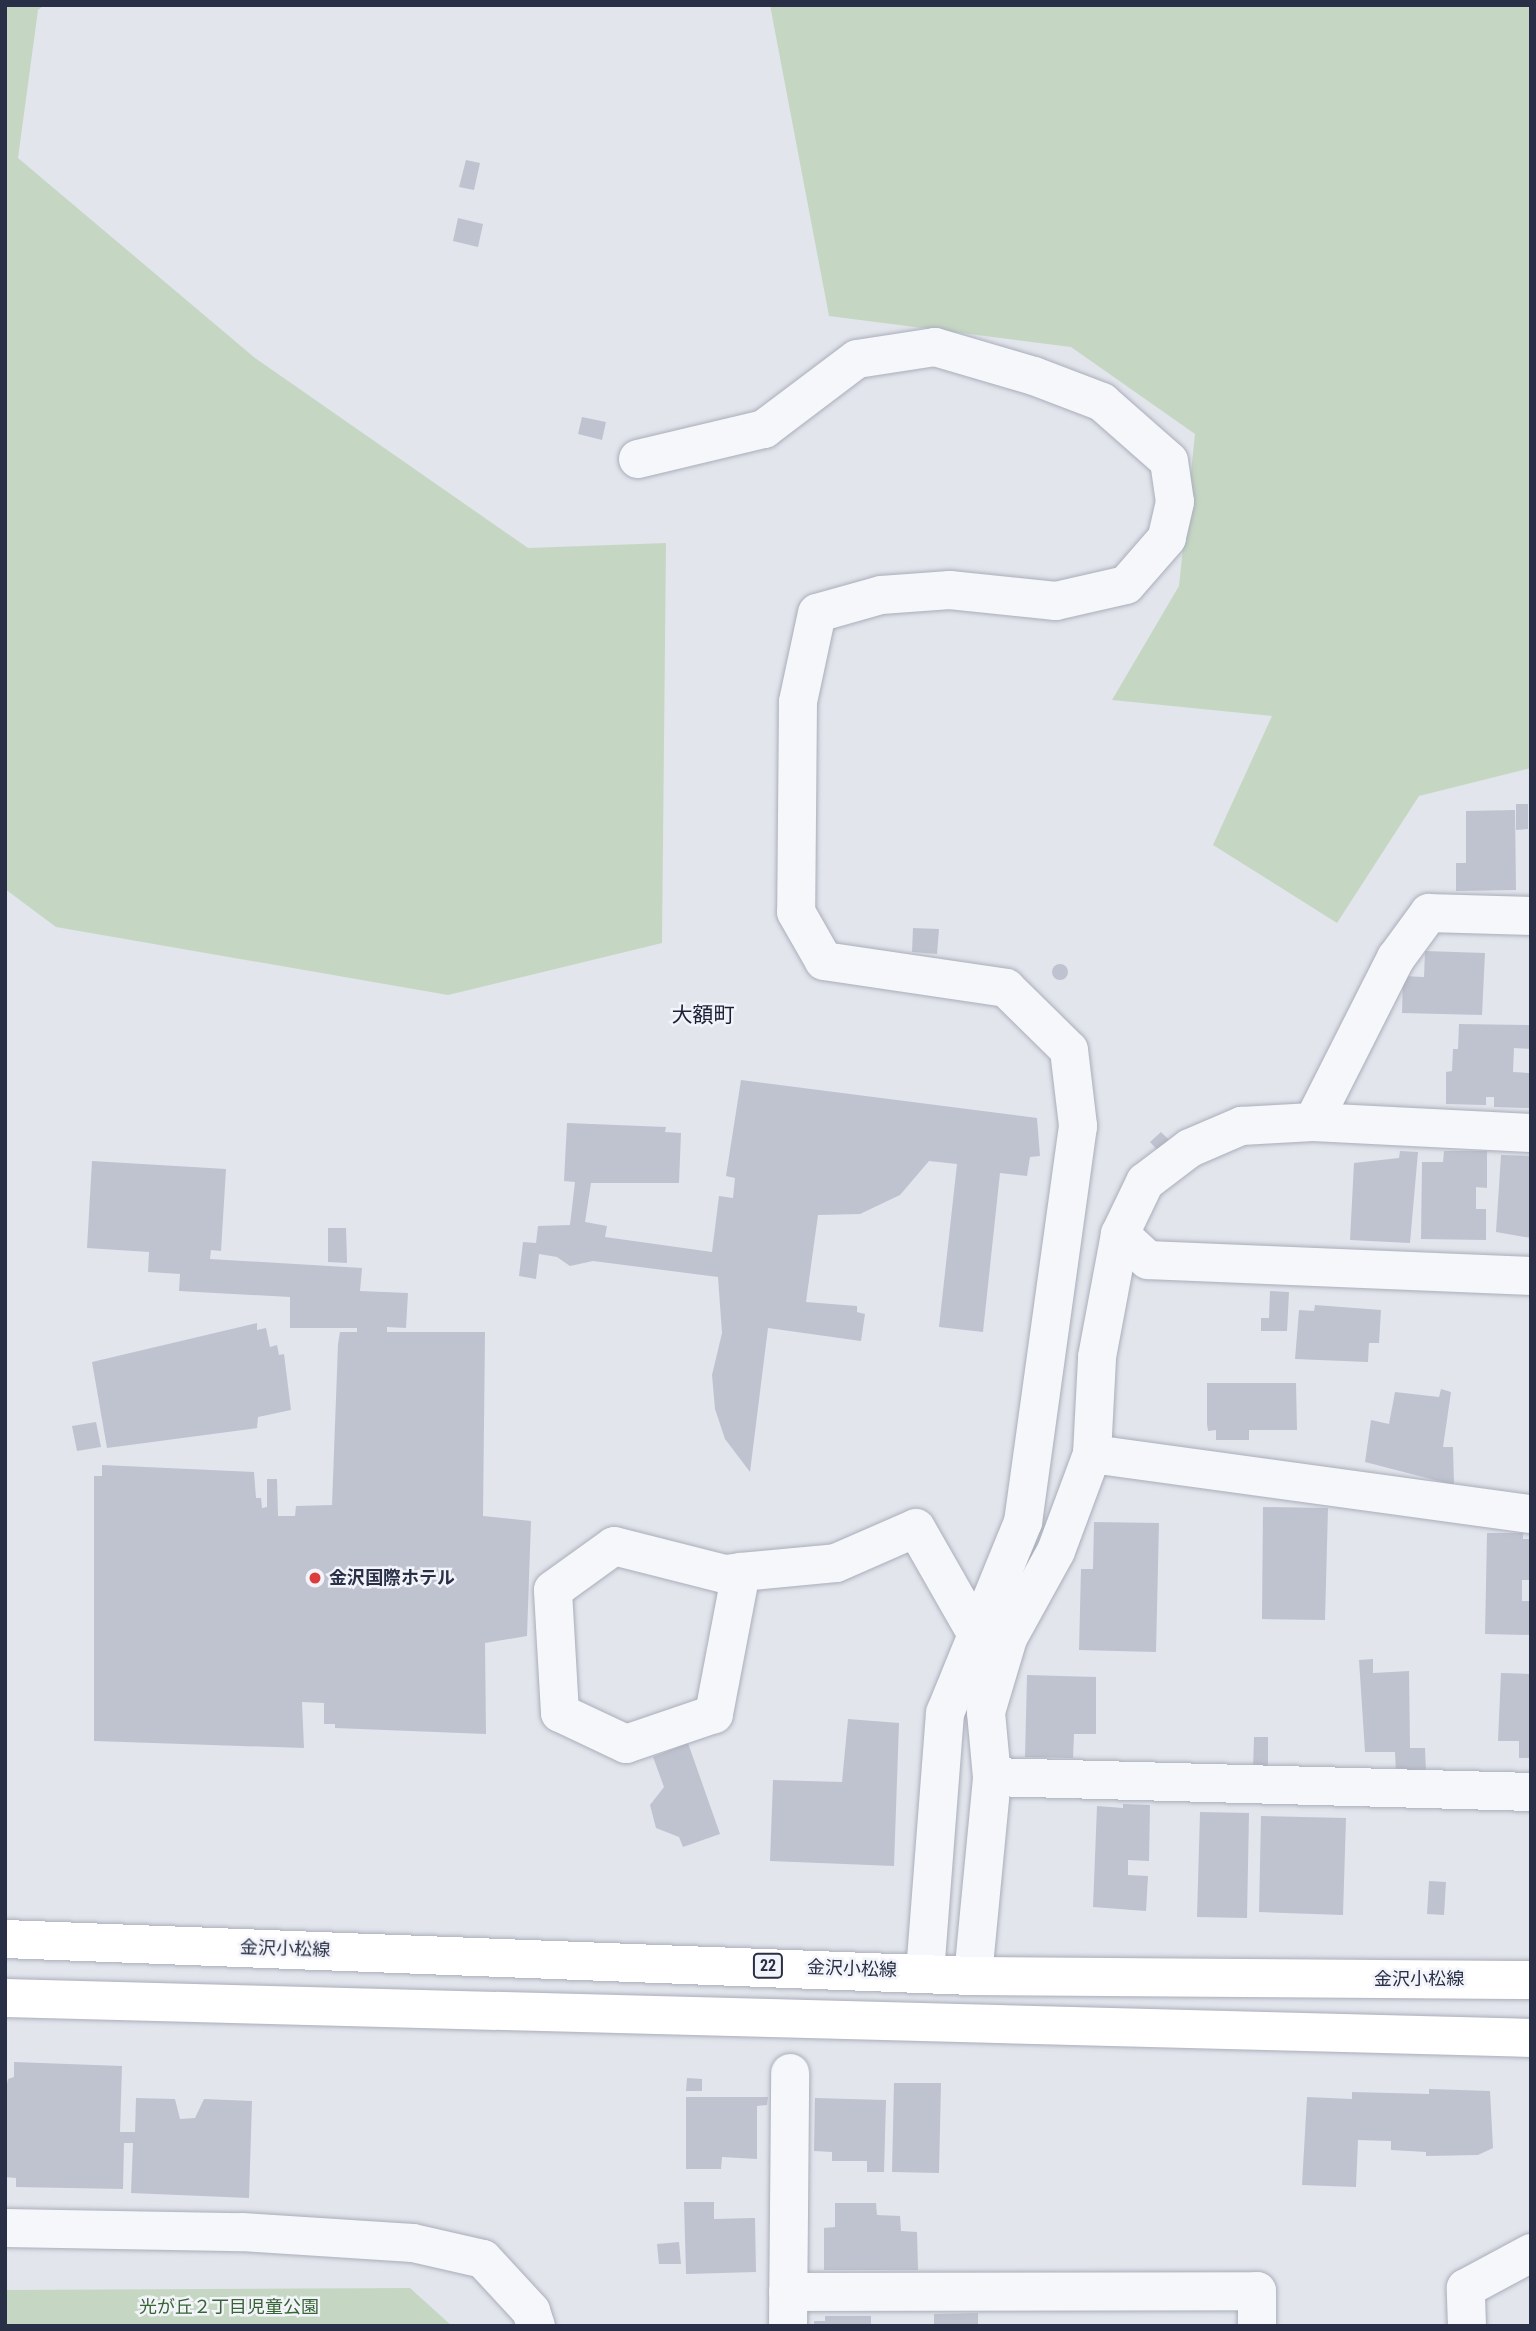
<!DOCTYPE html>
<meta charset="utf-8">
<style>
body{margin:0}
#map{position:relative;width:1536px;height:2331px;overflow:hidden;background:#e2e5ec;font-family:"Roboto Condensed","Noto Sans JP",sans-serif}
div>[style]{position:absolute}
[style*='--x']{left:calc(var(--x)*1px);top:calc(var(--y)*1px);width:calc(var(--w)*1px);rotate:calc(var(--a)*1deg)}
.green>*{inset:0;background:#c5d7c3}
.building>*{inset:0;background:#bfc3d0}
.round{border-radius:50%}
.roads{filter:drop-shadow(0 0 2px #aaaeba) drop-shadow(0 0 2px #aaaeba)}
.minor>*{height:38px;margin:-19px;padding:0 19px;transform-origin:19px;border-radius:19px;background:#f6f7fa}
.major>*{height:38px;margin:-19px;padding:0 19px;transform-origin:19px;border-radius:19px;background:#fff}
.dots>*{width:19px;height:19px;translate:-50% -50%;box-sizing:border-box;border:4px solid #f3f4f9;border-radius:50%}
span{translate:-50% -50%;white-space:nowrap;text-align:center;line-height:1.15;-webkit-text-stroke:5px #f3f4f9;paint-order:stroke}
.shield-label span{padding:2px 5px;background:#f3f4f9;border:2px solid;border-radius:5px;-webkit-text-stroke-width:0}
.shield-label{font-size:16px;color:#282f46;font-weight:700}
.poi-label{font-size:18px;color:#282f46;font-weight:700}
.left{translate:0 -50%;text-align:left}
.street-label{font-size:18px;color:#282f46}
.park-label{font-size:18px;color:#366434}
.quarter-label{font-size:21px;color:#1a2037}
.frame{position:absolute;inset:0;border:7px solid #282f46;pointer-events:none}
</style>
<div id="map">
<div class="green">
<i style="clip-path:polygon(5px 5px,44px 5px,38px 10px,18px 158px,255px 358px,528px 548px,666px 543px,662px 943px,448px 995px,56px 927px,5px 889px)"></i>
<i style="clip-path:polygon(770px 5px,1531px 5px,1531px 768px,1419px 796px,1337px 923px,1213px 845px,1272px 716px,1112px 700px,1179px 586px,1195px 434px,1071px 347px,829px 316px)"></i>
<i style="clip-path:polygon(410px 2288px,452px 2326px,5px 2326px,5px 2290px)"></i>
</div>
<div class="building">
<i style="clip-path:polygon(466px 160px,480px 163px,474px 190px,459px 187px)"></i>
<i style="clip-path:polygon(458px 218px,483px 224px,478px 247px,453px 241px)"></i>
<i style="clip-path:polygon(582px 417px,606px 422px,602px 440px,578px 434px)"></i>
<i style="clip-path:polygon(1516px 804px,1528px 804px,1528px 829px,1516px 830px)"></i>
<i style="clip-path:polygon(1515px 810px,1516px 890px,1456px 891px,1456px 863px,1466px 863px,1466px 811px)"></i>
<i style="clip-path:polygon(913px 928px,939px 929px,937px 954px,912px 952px)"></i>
<i style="clip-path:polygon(1425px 951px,1485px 953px,1482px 1015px,1402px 1013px,1403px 976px,1424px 977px)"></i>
<i class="round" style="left:1052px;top:964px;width:16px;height:16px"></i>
<i style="clip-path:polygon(1459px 1024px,1531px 1025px,1531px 1049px,1514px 1048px,1513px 1072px,1529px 1073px,1529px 1108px,1494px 1107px,1494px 1097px,1486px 1097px,1486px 1105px,1446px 1104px,1446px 1072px,1452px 1071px,1453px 1049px,1458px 1049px)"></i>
<i style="clip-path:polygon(741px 1080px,1037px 1118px,1040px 1156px,1030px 1157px,1027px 1176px,1000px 1173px,983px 1332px,939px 1327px,957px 1164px,929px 1161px,900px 1195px,860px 1214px,818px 1215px,806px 1302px,857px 1306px,857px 1312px,865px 1314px,861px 1341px,768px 1328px,750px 1472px,725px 1439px,715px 1409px,712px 1375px,722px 1333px,718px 1277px,593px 1261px,570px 1266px,557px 1257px,539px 1254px,536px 1279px,519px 1276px,523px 1242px,536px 1243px,538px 1226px,570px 1225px,575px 1182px,564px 1181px,567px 1123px,666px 1127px,665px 1132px,681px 1133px,679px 1183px,591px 1183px,585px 1222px,607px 1226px,605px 1237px,712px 1252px,719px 1196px,733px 1198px,735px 1178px,726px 1176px)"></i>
<i style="clip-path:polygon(1161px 1132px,1171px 1142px,1161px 1154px,1150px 1142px)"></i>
<i style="clip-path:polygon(1400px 1151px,1418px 1152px,1410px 1243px,1350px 1240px,1354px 1163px,1399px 1158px)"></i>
<i style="clip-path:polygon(1444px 1151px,1487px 1151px,1487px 1188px,1476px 1187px,1476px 1209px,1486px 1209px,1486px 1240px,1421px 1239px,1422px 1162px,1443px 1162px)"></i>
<i style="clip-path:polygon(1501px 1155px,1531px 1156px,1531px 1238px,1496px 1232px)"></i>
<i style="clip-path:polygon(92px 1161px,226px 1169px,221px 1251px,211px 1250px,210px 1259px,362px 1268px,360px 1291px,408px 1293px,406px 1328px,387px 1327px,387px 1332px,485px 1332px,483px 1516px,531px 1521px,527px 1636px,485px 1643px,486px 1734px,335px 1728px,335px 1724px,324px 1724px,324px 1703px,302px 1702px,304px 1748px,94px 1741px,94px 1476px,102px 1476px,102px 1465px,254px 1472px,256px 1498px,261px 1498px,262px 1508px,267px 1507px,267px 1479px,277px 1479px,278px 1516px,295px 1516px,296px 1506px,332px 1505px,338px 1344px,340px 1332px,357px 1332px,357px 1328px,290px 1328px,290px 1297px,179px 1291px,180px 1274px,148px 1272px,149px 1252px,87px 1248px)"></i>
<i style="clip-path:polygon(328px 1228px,346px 1228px,347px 1263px,328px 1262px)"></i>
<i style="clip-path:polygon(1270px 1291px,1289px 1292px,1287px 1331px,1261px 1331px,1261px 1318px,1269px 1318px)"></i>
<i style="clip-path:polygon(1315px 1305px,1381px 1310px,1379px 1343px,1369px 1343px,1368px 1362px,1295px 1359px,1299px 1310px,1314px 1311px)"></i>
<i style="clip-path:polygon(257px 1323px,257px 1330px,266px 1328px,270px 1347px,277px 1345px,279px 1355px,284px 1354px,291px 1410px,258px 1417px,257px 1428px,107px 1448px,92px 1362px)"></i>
<i style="clip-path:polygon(1207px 1383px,1296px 1383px,1297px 1430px,1249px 1430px,1249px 1440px,1216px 1440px,1216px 1430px,1208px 1431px,1207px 1424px)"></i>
<i style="clip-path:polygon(1441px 1389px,1451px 1392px,1443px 1447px,1453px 1447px,1454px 1485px,1365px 1462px,1371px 1420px,1389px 1424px,1395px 1392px,1439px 1397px)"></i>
<i style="clip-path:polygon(96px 1422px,101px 1447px,77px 1451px,72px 1426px)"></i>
<i style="clip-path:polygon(1263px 1507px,1328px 1508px,1325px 1620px,1262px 1619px)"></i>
<i style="clip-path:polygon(1094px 1522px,1159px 1523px,1156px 1652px,1079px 1650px,1081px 1569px,1093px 1569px)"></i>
<i style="clip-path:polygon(1487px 1533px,1523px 1533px,1523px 1539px,1531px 1539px,1531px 1580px,1522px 1580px,1522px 1601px,1531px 1601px,1531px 1635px,1485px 1634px)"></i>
<i style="clip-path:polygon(1373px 1659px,1373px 1673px,1409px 1671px,1410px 1748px,1425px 1748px,1426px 1772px,1396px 1773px,1395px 1752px,1365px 1752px,1359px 1660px)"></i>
<i style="clip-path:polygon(1501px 1673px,1531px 1674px,1531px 1758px,1519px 1758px,1519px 1741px,1498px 1741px)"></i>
<i style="clip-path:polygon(1027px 1675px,1096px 1677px,1096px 1734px,1074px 1734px,1073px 1758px,1025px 1757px)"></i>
<i style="clip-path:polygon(848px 1719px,899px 1723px,894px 1866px,770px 1861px,773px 1780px,842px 1782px)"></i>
<i style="clip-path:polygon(1254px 1737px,1268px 1737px,1268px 1769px,1253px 1769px)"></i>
<i style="clip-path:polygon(688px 1743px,720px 1834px,683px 1847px,679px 1837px,656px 1828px,650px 1805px,664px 1787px,653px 1757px)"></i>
<i style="clip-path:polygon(1123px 1804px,1150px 1805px,1149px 1861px,1128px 1860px,1128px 1875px,1148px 1876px,1146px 1911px,1093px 1907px,1097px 1806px,1123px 1808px)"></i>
<i style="clip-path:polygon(1200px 1812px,1249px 1813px,1247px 1918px,1197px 1917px)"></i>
<i style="clip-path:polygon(1261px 1816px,1346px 1818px,1343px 1915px,1259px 1912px)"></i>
<i style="clip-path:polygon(1429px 1881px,1446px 1882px,1444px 1915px,1427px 1914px)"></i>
<i style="clip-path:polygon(14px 2062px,122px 2066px,120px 2132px,135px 2132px,136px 2098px,175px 2099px,180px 2119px,195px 2118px,204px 2099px,252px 2101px,249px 2198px,131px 2193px,133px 2143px,124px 2143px,123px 2189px,16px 2187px,16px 2178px,5px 2177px,5px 2094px,8px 2079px,14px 2077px)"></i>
<i style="clip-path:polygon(687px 2078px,702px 2079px,702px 2091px,686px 2091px)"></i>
<i style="clip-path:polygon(894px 2083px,941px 2083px,939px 2173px,892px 2172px)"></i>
<i style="clip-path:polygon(1429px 2089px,1490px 2091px,1493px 2148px,1478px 2155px,1426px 2156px,1426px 2152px,1391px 2150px,1391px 2141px,1358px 2140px,1356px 2187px,1302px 2185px,1307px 2097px,1352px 2099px,1352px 2092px,1429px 2094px)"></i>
<i style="clip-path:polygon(686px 2097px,768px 2097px,767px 2105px,757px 2106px,757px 2159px,722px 2157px,721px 2169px,686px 2169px)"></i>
<i style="clip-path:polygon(815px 2098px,886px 2100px,884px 2172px,867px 2172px,867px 2161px,832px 2161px,832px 2152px,814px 2151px)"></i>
<i style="clip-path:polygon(684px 2202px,714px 2202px,714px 2219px,755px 2218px,756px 2272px,686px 2274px)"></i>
<i style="clip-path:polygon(835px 2203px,876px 2203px,877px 2215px,900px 2216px,901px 2231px,917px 2232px,918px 2270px,824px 2270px,824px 2228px,835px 2227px)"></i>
<i style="clip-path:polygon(679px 2242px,681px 2264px,659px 2264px,657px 2244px)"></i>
<i style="clip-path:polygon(978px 2313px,978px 2326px,934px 2326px,934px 2314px)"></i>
<i style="clip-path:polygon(825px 2316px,871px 2316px,871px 2326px,814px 2326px,814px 2321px,825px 2321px)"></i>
</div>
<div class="roads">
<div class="minor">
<i style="--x:638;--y:459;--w:130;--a:-13.4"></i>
<i style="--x:764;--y:429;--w:116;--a:-37"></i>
<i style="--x:857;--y:359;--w:79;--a:-8.7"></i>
<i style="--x:935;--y:347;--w:103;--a:16.3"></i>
<i style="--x:1034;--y:376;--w:73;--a:20.9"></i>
<i style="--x:1102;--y:402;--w:89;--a:41.4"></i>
<i style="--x:1169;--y:461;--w:41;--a:81.7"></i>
<i style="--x:1175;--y:502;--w:37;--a:103"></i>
<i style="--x:1167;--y:538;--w:62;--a:131.1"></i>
<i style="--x:1126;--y:585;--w:72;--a:167.1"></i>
<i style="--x:1056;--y:601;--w:107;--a:-174.1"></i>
<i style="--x:950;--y:590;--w:69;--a:175.9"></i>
<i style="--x:881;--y:595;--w:66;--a:164.3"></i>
<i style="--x:817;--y:613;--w:91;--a:102.1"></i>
<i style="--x:798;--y:702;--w:210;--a:90.5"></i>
<i style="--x:796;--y:912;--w:56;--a:60.3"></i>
<i style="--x:824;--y:961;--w:184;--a:8.4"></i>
<i style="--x:1006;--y:988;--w:88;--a:44.5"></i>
<i style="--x:1069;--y:1050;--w:77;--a:83.2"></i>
<i style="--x:1078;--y:1126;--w:400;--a:97.9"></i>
<i style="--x:1023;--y:1522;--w:206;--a:112.2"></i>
<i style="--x:945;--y:1713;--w:260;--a:94.4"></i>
<i style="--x:1313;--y:1122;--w:184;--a:-63.2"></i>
<i style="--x:1396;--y:958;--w:56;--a:-53.7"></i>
<i style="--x:1429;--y:913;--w:102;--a:1.7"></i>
<i style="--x:1120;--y:1234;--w:38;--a:43"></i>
<i style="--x:1148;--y:1260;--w:383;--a:2.4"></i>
<i style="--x:1092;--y:1454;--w:443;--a:7.8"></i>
<i style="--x:741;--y:1572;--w:145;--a:100.8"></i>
<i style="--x:714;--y:1714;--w:93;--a:161.2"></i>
<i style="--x:626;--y:1744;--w:73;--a:-154.8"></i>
<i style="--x:560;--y:1713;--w:123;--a:-93.3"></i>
<i style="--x:553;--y:1590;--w:75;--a:-35.8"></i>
<i style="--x:614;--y:1546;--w:114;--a:14.2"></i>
<i style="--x:725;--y:1574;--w:16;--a:-7"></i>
<i style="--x:741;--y:1572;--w:95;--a:-5.4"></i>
<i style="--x:836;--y:1563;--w:87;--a:-23.6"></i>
<i style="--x:916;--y:1528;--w:123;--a:60.3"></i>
<i style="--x:992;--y:1777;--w:539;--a:1.59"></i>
<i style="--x:973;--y:1976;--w:200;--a:-84.5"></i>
<i style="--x:992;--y:1777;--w:65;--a:-95.3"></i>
<i style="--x:986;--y:1712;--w:77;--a:-73.4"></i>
<i style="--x:1008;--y:1638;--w:99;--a:-61.1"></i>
<i style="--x:1056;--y:1551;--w:103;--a:-69.6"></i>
<i style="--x:1092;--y:1454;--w:97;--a:-87"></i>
<i style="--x:1097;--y:1357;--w:125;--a:-79.4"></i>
<i style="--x:1120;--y:1234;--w:58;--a:-64.3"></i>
<i style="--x:1145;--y:1182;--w:56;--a:-37.1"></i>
<i style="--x:1190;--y:1148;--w:56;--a:-23.3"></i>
<i style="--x:1241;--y:1126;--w:72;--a:-3.2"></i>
<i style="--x:1313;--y:1122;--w:218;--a:2.9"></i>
<i style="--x:5;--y:2228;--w:237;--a:1"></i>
<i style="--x:242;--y:2232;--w:171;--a:3.7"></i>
<i style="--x:413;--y:2243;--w:72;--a:12.9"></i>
<i style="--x:483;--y:2259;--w:71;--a:47.3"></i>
<i style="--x:531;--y:2311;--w:16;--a:72"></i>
<i style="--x:788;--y:2292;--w:469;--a:-0.1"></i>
<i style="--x:1257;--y:2291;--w:35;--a:90"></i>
<i style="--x:788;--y:2326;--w:253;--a:-89.5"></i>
<i style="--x:1467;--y:2326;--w:38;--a:-92"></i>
<i style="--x:1466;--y:2288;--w:74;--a:-28.3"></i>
</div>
<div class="major">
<i style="--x:5;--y:1939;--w:969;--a:2.19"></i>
<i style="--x:973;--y:1976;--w:558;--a:0.41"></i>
<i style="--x:5;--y:1998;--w:1527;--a:1.5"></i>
</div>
</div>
<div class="dots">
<i style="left:315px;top:1578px;background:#dd3c3d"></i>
</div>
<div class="shield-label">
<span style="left:768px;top:1966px">22</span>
</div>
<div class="poi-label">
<span class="left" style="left:329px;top:1578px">金沢国際ホテル</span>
</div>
<div class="street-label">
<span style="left:285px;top:1949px;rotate:2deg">金沢小松線</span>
<span style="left:852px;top:1969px;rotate:2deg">金沢小松線</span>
<span style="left:1419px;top:1979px">金沢小松線</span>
</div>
<div class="park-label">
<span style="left:229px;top:2307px">光が丘２丁目児童公園</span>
</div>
<div class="quarter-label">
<span style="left:703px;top:1015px">大額町</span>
</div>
<div class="frame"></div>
</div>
